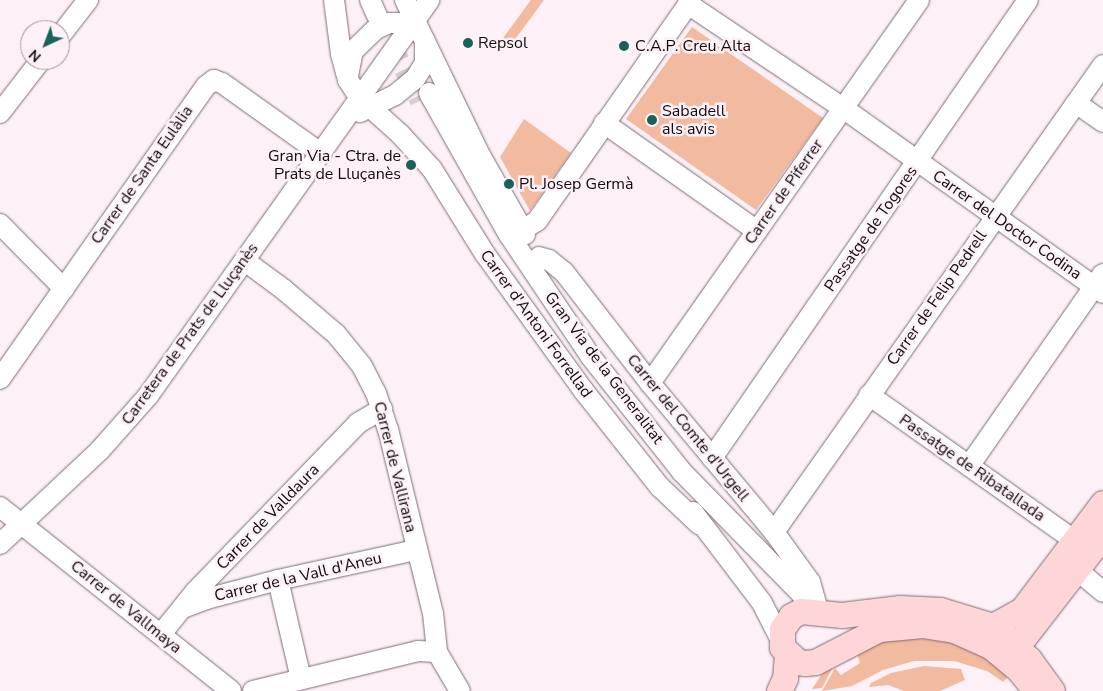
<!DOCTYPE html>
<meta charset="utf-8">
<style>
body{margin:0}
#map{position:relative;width:1103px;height:691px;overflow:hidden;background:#fdf0f7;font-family:"Nunito Sans",sans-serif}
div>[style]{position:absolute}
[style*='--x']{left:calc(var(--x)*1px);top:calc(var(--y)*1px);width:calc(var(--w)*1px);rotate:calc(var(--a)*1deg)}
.green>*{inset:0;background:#f2ba9e}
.minor-tunnel>*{height:20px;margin-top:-10px;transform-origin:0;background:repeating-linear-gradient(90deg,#d9cdd4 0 20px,transparent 0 30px)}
.roads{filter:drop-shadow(0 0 1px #7e6c76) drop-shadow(0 0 1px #7e6c76)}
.minor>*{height:20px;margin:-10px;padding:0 10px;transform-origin:10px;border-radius:10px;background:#fff}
.major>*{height:25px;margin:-12.5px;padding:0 12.5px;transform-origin:12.5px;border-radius:12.5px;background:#fed6d7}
.dots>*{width:14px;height:14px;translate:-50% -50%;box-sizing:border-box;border:2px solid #fdf0f7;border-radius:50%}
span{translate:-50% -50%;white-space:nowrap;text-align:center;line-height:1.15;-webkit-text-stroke:5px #fdf0f7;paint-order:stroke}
.poi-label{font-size:16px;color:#10090d}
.left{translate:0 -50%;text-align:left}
.right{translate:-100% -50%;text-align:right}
.street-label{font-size:16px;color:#10090d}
.north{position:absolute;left:20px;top:20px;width:50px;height:50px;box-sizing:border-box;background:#fdf0f7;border:1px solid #9e9499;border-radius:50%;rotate:223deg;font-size:14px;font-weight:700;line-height:20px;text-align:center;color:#10090d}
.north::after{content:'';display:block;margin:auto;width:18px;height:22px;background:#186258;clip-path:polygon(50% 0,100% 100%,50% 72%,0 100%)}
</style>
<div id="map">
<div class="green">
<i style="clip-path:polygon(531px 0,544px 0,511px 45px,503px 38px)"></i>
<i style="clip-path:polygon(692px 27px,823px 118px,756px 210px,626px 119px)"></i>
<i style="clip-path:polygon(524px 119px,571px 153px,530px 211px,500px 157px)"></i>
<i style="clip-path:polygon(912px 635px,959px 642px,1012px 673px,1003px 682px,987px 671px,954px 661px,914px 661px,883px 670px,852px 686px,822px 691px,835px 668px,841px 675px,860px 663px,857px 654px,833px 667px,822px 688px,812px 689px,824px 671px,874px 642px)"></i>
<i style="clip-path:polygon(924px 666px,961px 669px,965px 680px,940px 691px,904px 691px,888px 685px,869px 687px,871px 683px,891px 673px)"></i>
</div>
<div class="minor-tunnel">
<i style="--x:377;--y:16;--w:95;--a:63.2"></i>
</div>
<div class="roads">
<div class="minor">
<i style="--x:334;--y:0;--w:54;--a:82.6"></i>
<i style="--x:341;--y:54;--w:27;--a:75"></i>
<i style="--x:348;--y:80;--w:20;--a:57"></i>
<i style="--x:359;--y:97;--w:55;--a:42.1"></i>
<i style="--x:400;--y:134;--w:47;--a:47.6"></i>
<i style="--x:432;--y:169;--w:100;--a:58.1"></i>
<i style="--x:485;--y:254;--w:168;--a:54.2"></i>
<i style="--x:583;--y:390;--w:124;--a:51.6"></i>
<i style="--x:660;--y:487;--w:54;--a:43.5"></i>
<i style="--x:370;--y:0;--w:17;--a:66"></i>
<i style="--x:405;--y:0;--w:174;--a:64.2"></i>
<i style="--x:481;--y:157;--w:89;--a:60.3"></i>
<i style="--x:688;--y:4;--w:187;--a:33.9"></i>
<i style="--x:843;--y:108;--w:319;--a:35.4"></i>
<i style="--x:60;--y:36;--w:46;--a:-52.1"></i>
<i style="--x:348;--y:76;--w:25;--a:-79"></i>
<i style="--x:353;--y:51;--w:32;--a:-44"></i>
<i style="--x:376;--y:29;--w:14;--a:-25"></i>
<i style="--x:389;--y:23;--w:17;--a:0"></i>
<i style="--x:406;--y:23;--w:16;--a:35"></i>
<i style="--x:429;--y:93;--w:163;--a:60.6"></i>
<i style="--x:509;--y:235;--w:147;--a:56.1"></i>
<i style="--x:591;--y:357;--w:147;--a:51.6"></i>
<i style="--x:682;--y:472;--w:196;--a:45.6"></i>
<i style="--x:1076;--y:103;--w:33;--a:35"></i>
<i style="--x:360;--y:112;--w:39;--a:-26"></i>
<i style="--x:395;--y:95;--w:26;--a:-39"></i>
<i style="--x:415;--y:79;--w:19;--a:-58"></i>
<i style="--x:425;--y:63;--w:22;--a:-90"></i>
<i style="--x:0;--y:113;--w:67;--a:-52.3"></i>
<i style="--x:604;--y:123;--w:187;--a:35.2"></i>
<i style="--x:0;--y:224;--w:91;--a:45.4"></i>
<i style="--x:522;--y:230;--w:17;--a:-31"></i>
<i style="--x:537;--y:221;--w:269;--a:-55.1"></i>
<i style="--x:539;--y:257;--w:10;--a:17"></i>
<i style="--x:549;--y:260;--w:19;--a:39"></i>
<i style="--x:564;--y:272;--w:140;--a:52.2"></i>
<i style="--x:650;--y:383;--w:194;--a:50.2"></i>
<i style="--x:774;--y:532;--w:62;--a:54.2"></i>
<i style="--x:810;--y:582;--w:22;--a:74"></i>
<i style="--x:245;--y:261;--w:47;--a:36.4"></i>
<i style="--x:283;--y:289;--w:70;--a:40.3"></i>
<i style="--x:336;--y:334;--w:41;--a:50.9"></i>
<i style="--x:362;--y:366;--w:30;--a:63"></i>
<i style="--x:376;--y:393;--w:38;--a:72"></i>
<i style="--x:388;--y:429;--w:189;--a:76.3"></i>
<i style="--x:433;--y:613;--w:39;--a:84"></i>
<i style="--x:437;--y:652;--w:45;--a:59.5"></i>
<i style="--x:0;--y:379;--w:358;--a:-54.9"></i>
<i style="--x:206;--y:86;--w:10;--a:-37"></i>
<i style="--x:214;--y:80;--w:9;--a:21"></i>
<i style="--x:222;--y:83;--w:120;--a:35.5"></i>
<i style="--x:650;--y:383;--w:468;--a:-54.9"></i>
<i style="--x:869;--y:395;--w:252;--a:35.3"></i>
<i style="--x:712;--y:458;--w:556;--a:-55.4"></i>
<i style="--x:969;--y:466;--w:234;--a:-55.1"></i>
<i style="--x:0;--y:507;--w:295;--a:38.5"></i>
<i style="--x:693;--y:512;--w:114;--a:52.8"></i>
<i style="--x:762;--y:603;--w:39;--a:63"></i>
<i style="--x:774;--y:532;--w:571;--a:-54.84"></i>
<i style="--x:0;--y:544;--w:137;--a:-43.2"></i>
<i style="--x:100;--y:450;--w:72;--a:-48.4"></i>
<i style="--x:148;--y:396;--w:486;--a:-54.6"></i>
<i style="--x:1077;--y:570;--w:34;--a:40"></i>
<i style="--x:278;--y:580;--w:102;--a:76.9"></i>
<i style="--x:183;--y:608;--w:25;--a:-21"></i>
<i style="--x:206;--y:599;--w:74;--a:-14.8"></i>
<i style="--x:278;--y:580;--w:141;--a:-12.3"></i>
<i style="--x:161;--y:634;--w:54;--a:-51"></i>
<i style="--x:195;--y:592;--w:235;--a:-46"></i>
<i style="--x:358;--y:423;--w:28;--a:-30"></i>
<i style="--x:253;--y:691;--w:170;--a:-13.6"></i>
<i style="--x:418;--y:651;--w:19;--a:3"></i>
</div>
<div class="major">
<i style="--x:993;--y:626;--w:33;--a:-29"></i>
<i style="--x:1022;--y:610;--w:134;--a:-52.9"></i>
<i style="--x:1000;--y:648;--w:17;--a:-7"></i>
<i style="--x:1017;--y:646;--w:140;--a:-52.2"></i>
<i style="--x:779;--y:691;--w:14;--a:-65"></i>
<i style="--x:785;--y:678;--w:24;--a:-85"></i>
<i style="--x:1036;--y:691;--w:27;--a:-129"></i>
<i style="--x:1019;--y:670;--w:38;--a:-140"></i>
<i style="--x:990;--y:646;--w:39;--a:-156"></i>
<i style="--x:954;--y:630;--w:32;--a:-171"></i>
<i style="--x:922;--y:625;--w:43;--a:174.7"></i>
<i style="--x:879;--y:629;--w:72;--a:152.7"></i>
<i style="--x:815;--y:662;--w:10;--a:174"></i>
<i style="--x:805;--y:663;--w:7;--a:-172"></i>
<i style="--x:798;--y:662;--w:22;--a:-137"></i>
<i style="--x:782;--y:647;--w:18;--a:-90"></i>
<i style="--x:782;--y:629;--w:16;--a:-55"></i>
<i style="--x:791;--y:616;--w:11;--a:-27"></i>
<i style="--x:801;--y:611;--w:41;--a:5.6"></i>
<i style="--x:842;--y:615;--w:58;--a:-6.9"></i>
<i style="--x:900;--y:608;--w:40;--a:2.9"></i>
<i style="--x:940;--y:610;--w:55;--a:16.8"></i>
<i style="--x:993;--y:626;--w:49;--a:42.5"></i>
<i style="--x:1029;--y:659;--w:39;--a:54"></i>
</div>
</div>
<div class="dots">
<i style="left:468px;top:43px;background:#186258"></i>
<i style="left:624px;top:46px;background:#186258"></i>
<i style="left:652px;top:120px;background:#186258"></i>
<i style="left:411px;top:165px;background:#186258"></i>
<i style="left:509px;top:184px;background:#186258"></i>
</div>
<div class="poi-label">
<span class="left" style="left:478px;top:43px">Repsol</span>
<span class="left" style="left:635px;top:46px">C.A.P. Creu Alta</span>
<span class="left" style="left:662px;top:120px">Sabadell<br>als avis</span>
<span class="right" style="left:401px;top:165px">Gran Via - Ctra. de<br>Prats de Lluçanès</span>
<span class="left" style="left:519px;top:184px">Pl. Josep Germà</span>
</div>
<div class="street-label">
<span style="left:142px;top:175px;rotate:-55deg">Carrer de Santa Eulàlia</span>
<span style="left:784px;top:192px;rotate:-55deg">Carrer de Piferrer</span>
<span style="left:1007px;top:225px;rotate:35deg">Carrer del Doctor Codina</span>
<span style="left:871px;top:229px;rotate:-55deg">Passatge de Togores</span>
<span style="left:937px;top:298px;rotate:-55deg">Carrer de Felip Pedrell</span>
<span style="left:536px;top:324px;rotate:54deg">Carrer d'Antoni Forrellad</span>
<span style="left:190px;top:334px;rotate:-54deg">Carretera de Prats de Lluçanès</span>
<span style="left:604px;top:368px;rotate:53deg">Gran Via de la Generalitat</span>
<span style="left:688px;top:428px;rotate:51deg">Carrer del Comte d'Urgell</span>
<span style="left:395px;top:467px;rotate:76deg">Carrer de Vallirana</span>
<span style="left:972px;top:468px;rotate:35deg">Passatge de Ribatallada</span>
<span style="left:268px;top:517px;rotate:-46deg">Carrer de Valldaura</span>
<span style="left:298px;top:577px;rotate:-13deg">Carrer de la Vall d'Aneu</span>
<span style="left:126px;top:607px;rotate:39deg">Carrer de Vallmaya</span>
</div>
<div class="north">N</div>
</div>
